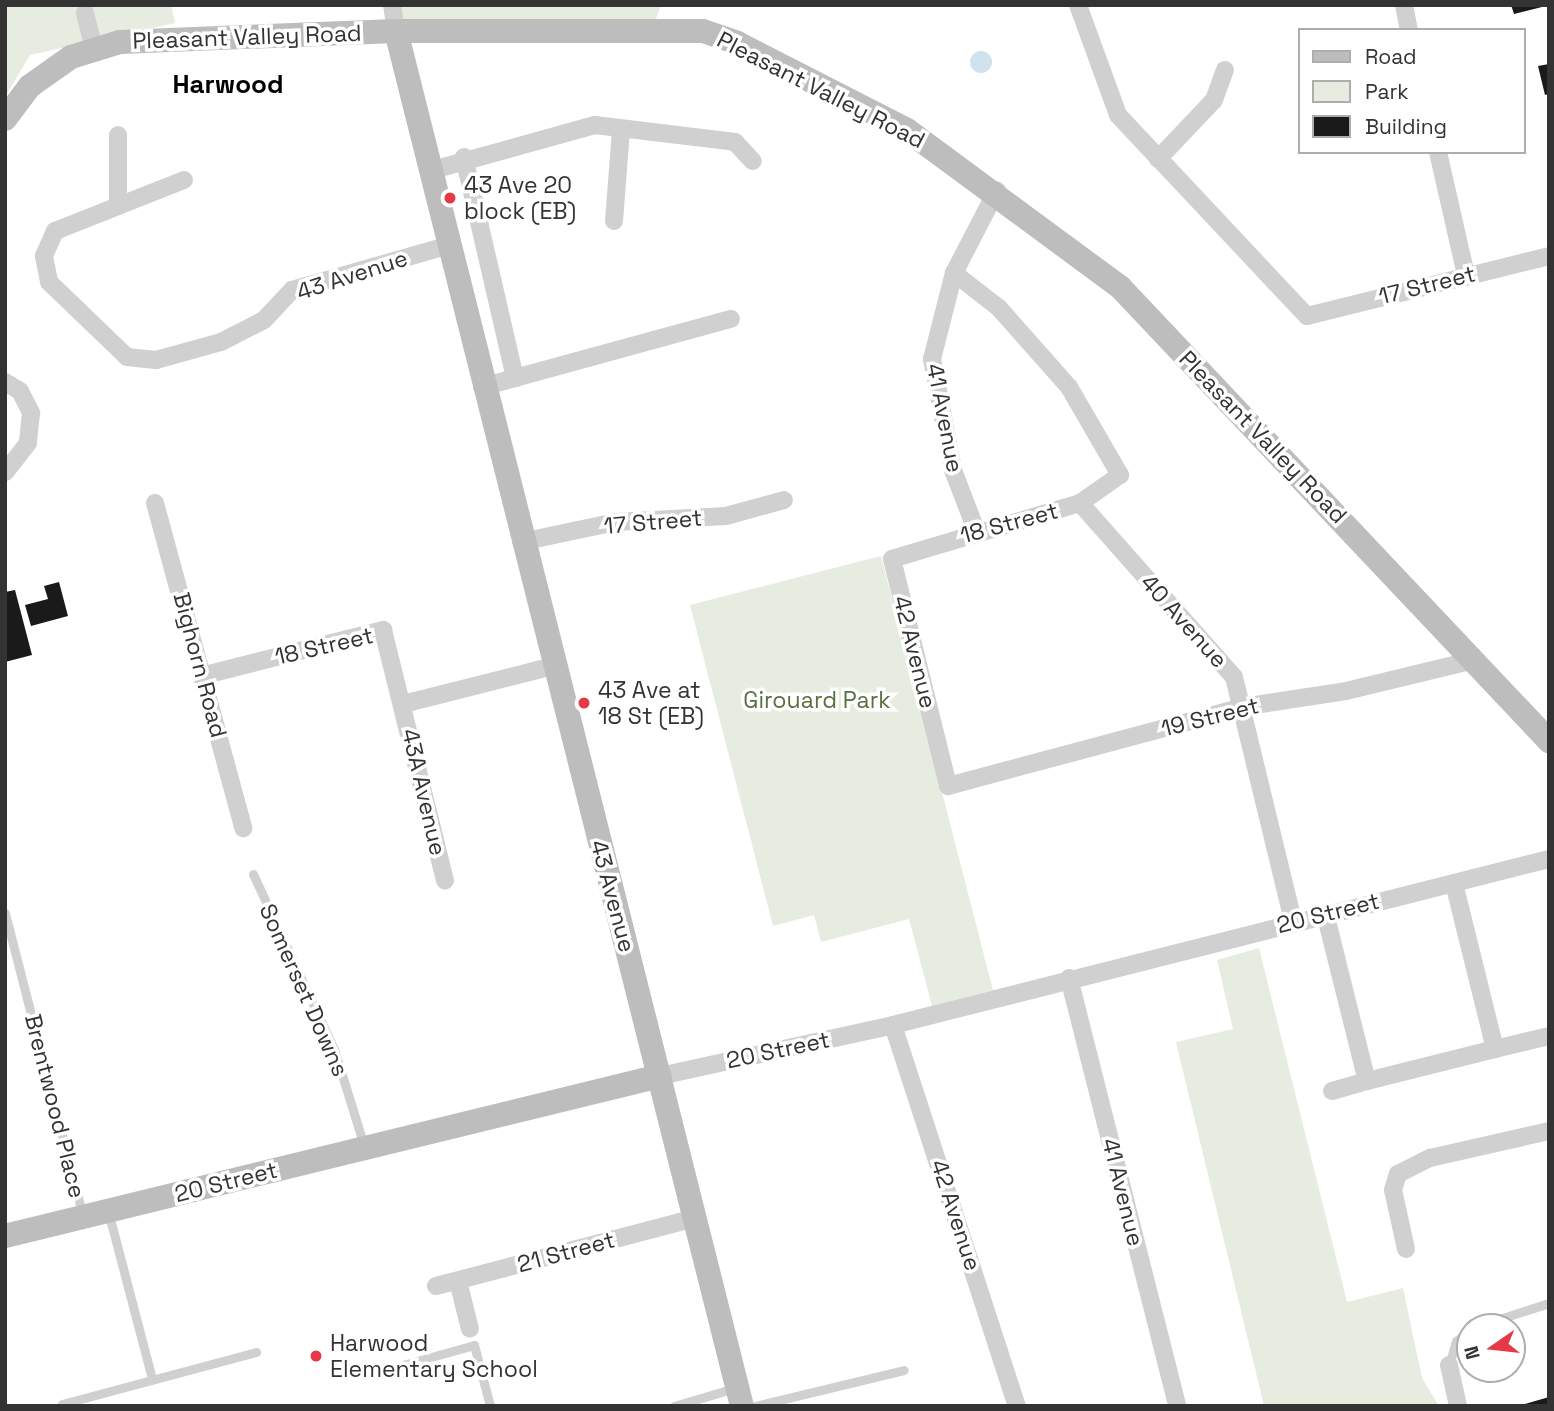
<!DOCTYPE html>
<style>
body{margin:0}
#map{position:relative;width:1554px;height:1411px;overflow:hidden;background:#fff;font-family:"Space Grotesk",sans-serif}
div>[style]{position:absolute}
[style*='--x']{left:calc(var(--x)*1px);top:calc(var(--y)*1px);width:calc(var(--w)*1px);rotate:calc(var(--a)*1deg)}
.green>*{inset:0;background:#e6ecdf}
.water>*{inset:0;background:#cfe2ee}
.round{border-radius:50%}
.building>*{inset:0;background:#1a1a1a}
.lane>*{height:9px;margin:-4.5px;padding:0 4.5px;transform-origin:4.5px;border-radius:4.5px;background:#d0d0d0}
.street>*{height:18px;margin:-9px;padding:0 9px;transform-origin:9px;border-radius:9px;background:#d0d0d0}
.secondary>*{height:24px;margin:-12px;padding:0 12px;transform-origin:12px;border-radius:12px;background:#bdbdbd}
.dots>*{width:19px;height:19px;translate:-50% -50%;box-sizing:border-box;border:4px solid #fff;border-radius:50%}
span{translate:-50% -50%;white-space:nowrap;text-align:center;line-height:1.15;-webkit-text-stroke:7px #fff;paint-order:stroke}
.street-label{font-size:23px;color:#333}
.poi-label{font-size:23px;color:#333}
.left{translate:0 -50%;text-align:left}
.park-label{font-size:23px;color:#56703f}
.quarter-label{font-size:26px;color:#000;font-weight:700}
.frame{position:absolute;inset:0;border:7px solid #333;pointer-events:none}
.legend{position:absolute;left:1298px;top:28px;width:228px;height:126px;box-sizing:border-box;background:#fff;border:2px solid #adadad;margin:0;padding:9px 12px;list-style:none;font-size:21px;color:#333}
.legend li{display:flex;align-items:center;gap:14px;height:35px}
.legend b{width:35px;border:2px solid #adadad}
.north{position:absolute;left:1456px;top:1313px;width:70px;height:70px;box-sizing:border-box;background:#fff;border:2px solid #adadad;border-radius:50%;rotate:256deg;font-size:19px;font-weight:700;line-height:28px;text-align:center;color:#333}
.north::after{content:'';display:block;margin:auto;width:24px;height:32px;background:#e63946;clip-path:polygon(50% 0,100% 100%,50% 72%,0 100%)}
</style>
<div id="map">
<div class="green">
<i style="clip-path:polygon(5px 5px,171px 5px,175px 23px,30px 55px,5px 97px)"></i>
<i style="clip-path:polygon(397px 5px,661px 5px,653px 27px,407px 37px)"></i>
<i style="clip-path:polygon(881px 556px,993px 990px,932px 1006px,909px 919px,821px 942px,814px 915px,773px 926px,690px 605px)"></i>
<i style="clip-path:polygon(1259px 948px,1347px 1302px,1403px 1288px,1422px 1378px,1439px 1406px,1264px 1406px,1176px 1042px,1233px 1029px,1217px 960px)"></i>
</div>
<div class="water">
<i class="round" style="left:970px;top:51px;width:22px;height:22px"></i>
</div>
<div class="building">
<i style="clip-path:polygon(1511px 5px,1546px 5px,1546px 6px,1514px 14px)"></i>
<i style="clip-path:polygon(1549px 64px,1549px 94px,1545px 95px,1538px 66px)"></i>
<i style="clip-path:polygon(59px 582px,68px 616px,31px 626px,25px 605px,48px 599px,44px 586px)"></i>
<i style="clip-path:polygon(15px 590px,32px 655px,5px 662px,5px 592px)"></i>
<i style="clip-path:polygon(1549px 1397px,1549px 1406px,1521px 1406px,1521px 1405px)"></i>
</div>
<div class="lane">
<i style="--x:253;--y:874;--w:193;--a:65.2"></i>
<i style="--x:334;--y:1049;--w:102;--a:72.8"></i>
<i style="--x:5;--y:913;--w:314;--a:75.6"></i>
<i style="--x:108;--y:1211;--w:174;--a:75.3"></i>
<i style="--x:1475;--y:1327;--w:78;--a:-18"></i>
<i style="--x:1449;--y:1365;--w:25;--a:-74"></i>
<i style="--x:1456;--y:1341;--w:17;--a:-36"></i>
<i style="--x:374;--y:1373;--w:104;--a:-15.6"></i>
<i style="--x:474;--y:1345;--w:63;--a:75.3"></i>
<i style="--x:62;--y:1404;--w:201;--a:-15"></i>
<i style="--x:674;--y:1406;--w:64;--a:-16.4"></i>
<i style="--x:755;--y:1406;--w:153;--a:-13.6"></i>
</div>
<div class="street">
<i style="--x:392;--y:5;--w:26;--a:81"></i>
<i style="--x:1078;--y:5;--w:117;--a:70"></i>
<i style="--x:1118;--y:115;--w:276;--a:46.8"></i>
<i style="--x:1307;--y:316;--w:249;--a:-13.9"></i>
<i style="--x:1404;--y:5;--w:25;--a:79"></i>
<i style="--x:85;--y:13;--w:36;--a:76"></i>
<i style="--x:118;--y:135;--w:71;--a:90"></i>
<i style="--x:1438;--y:152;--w:126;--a:77.2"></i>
<i style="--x:464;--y:157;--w:227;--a:77"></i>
<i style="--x:1158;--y:159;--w:81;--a:-46.5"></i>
<i style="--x:1214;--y:100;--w:32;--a:-70"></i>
<i style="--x:429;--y:171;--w:172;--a:-15.5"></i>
<i style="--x:595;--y:125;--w:141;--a:6.9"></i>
<i style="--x:735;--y:142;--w:26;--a:47"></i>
<i style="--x:184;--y:180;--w:139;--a:158.4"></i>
<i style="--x:55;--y:231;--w:27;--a:114"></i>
<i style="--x:44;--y:256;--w:26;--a:79"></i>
<i style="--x:49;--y:282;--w:108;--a:43.9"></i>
<i style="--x:127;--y:357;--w:29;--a:6"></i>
<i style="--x:156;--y:360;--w:67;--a:-15.5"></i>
<i style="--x:221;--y:342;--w:48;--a:-27.1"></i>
<i style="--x:264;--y:320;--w:41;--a:-47"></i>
<i style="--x:292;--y:290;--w:160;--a:-15.9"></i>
<i style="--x:614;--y:221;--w:92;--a:-85.6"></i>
<i style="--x:954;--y:273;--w:57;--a:37.9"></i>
<i style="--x:999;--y:308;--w:106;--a:48.5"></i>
<i style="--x:1069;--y:387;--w:102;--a:59.9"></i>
<i style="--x:1120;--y:475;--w:49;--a:145"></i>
<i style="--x:1080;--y:503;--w:196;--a:163.4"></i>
<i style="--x:892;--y:559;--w:234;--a:76.1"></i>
<i style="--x:948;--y:786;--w:304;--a:-15"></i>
<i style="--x:1242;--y:707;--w:105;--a:-8.7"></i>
<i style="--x:1346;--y:691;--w:132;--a:-13.6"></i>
<i style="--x:5;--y:382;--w:17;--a:31"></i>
<i style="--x:20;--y:391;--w:25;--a:63"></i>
<i style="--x:31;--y:413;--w:30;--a:96"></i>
<i style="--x:28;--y:443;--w:37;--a:128"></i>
<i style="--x:482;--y:387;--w:258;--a:-15.3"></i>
<i style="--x:155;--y:503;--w:337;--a:74.8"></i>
<i style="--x:1080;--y:503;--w:232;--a:48.5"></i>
<i style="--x:1234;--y:677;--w:251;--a:76.4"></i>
<i style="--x:976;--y:530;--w:64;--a:-111"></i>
<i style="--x:953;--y:470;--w:113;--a:-100.7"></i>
<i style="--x:932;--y:359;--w:89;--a:-75.7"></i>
<i style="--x:954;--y:273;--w:93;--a:-62.6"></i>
<i style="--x:521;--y:542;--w:97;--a:-11.9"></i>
<i style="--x:616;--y:522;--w:110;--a:-3.1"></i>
<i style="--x:726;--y:516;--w:60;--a:-15.4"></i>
<i style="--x:205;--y:675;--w:184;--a:-14.2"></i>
<i style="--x:383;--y:630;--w:258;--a:76.1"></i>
<i style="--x:403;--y:704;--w:155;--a:-14.2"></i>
<i style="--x:1325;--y:913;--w:173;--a:76"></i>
<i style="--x:1367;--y:1081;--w:132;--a:-14"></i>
<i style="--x:1495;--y:1049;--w:171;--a:-103.9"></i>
<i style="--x:1069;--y:978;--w:441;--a:75.8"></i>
<i style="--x:893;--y:1025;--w:401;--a:72"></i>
<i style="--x:1495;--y:1049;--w:56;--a:-13.5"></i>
<i style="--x:660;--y:1076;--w:239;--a:-12.3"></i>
<i style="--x:893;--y:1025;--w:677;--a:-14.2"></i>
<i style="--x:1332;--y:1091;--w:36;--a:-16"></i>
<i style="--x:1406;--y:1249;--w:60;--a:-102.4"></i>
<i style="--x:1393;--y:1190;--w:17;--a:-73"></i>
<i style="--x:1398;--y:1174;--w:36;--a:-27"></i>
<i style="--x:1430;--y:1158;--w:122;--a:-12.8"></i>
<i style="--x:458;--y:1281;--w:49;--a:76"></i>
<i style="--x:436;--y:1286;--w:268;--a:-14.7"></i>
<i style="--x:1449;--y:1365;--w:42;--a:77.6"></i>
</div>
<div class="secondary">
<i style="--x:396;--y:31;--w:1418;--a:75.88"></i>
<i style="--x:5;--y:119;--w:41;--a:-52.9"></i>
<i style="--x:30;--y:86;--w:50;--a:-35.3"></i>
<i style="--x:71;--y:57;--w:51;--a:-17"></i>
<i style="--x:120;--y:42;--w:276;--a:-2.3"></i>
<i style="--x:396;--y:31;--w:307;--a:0"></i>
<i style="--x:703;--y:31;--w:36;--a:19"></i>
<i style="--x:737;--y:43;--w:191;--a:27.1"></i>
<i style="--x:907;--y:130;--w:265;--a:36.4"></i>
<i style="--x:1120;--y:287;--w:625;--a:46.62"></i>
<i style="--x:5;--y:1236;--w:674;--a:-13.73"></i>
</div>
<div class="dots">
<i style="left:450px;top:198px;background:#e63946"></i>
<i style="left:584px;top:703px;background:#e63946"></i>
<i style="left:316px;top:1356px;background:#e63946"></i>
</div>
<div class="street-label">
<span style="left:247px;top:37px;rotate:-2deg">Pleasant Valley Road</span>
<span style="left:821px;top:90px;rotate:27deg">Pleasant Valley Road</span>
<span style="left:352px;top:275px;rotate:-18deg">43 Avenue</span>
<span style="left:1427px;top:285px;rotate:-14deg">17 Street</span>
<span style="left:945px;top:418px;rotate:79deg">41 Avenue</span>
<span style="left:1263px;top:437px;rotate:46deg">Pleasant Valley Road</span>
<span style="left:653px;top:522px;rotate:-5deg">17 Street</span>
<span style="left:1009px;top:523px;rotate:-15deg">18 Street</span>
<span style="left:1184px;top:621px;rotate:48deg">40 Avenue</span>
<span style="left:324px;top:646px;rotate:-13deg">18 Street</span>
<span style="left:915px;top:652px;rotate:76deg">42 Avenue</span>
<span style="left:200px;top:665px;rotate:75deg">Bighorn Road</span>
<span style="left:1210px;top:717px;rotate:-14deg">19 Street</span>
<span style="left:424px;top:792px;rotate:77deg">43A Avenue</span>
<span style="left:613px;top:896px;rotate:75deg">43 Avenue</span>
<span style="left:1328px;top:913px;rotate:-14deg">20 Street</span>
<span style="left:304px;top:990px;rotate:66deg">Somerset Downs</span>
<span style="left:778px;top:1050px;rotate:-12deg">20 Street</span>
<span style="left:55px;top:1106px;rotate:76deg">Brentwood Place</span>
<span style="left:226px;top:1182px;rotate:-14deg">20 Street</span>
<span style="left:1123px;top:1192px;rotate:76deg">41 Avenue</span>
<span style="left:956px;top:1215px;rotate:72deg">42 Avenue</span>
<span style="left:566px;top:1252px;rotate:-15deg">21 Street</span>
</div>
<div class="poi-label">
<span class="left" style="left:464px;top:198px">43 Ave 20<br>block (EB)</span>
<span class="left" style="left:598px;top:703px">43 Ave at<br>18 St (EB)</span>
<span class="left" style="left:330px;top:1356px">Harwood<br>Elementary School</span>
</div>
<div class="park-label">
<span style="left:817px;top:700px">Girouard Park</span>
</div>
<div class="quarter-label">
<span style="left:228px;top:85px">Harwood</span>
</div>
<div class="frame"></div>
<ul class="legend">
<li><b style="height:9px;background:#bdbdbd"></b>Road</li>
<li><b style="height:19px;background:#e6ecdf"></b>Park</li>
<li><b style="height:19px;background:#1a1a1a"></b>Building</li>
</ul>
<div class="north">N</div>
</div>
